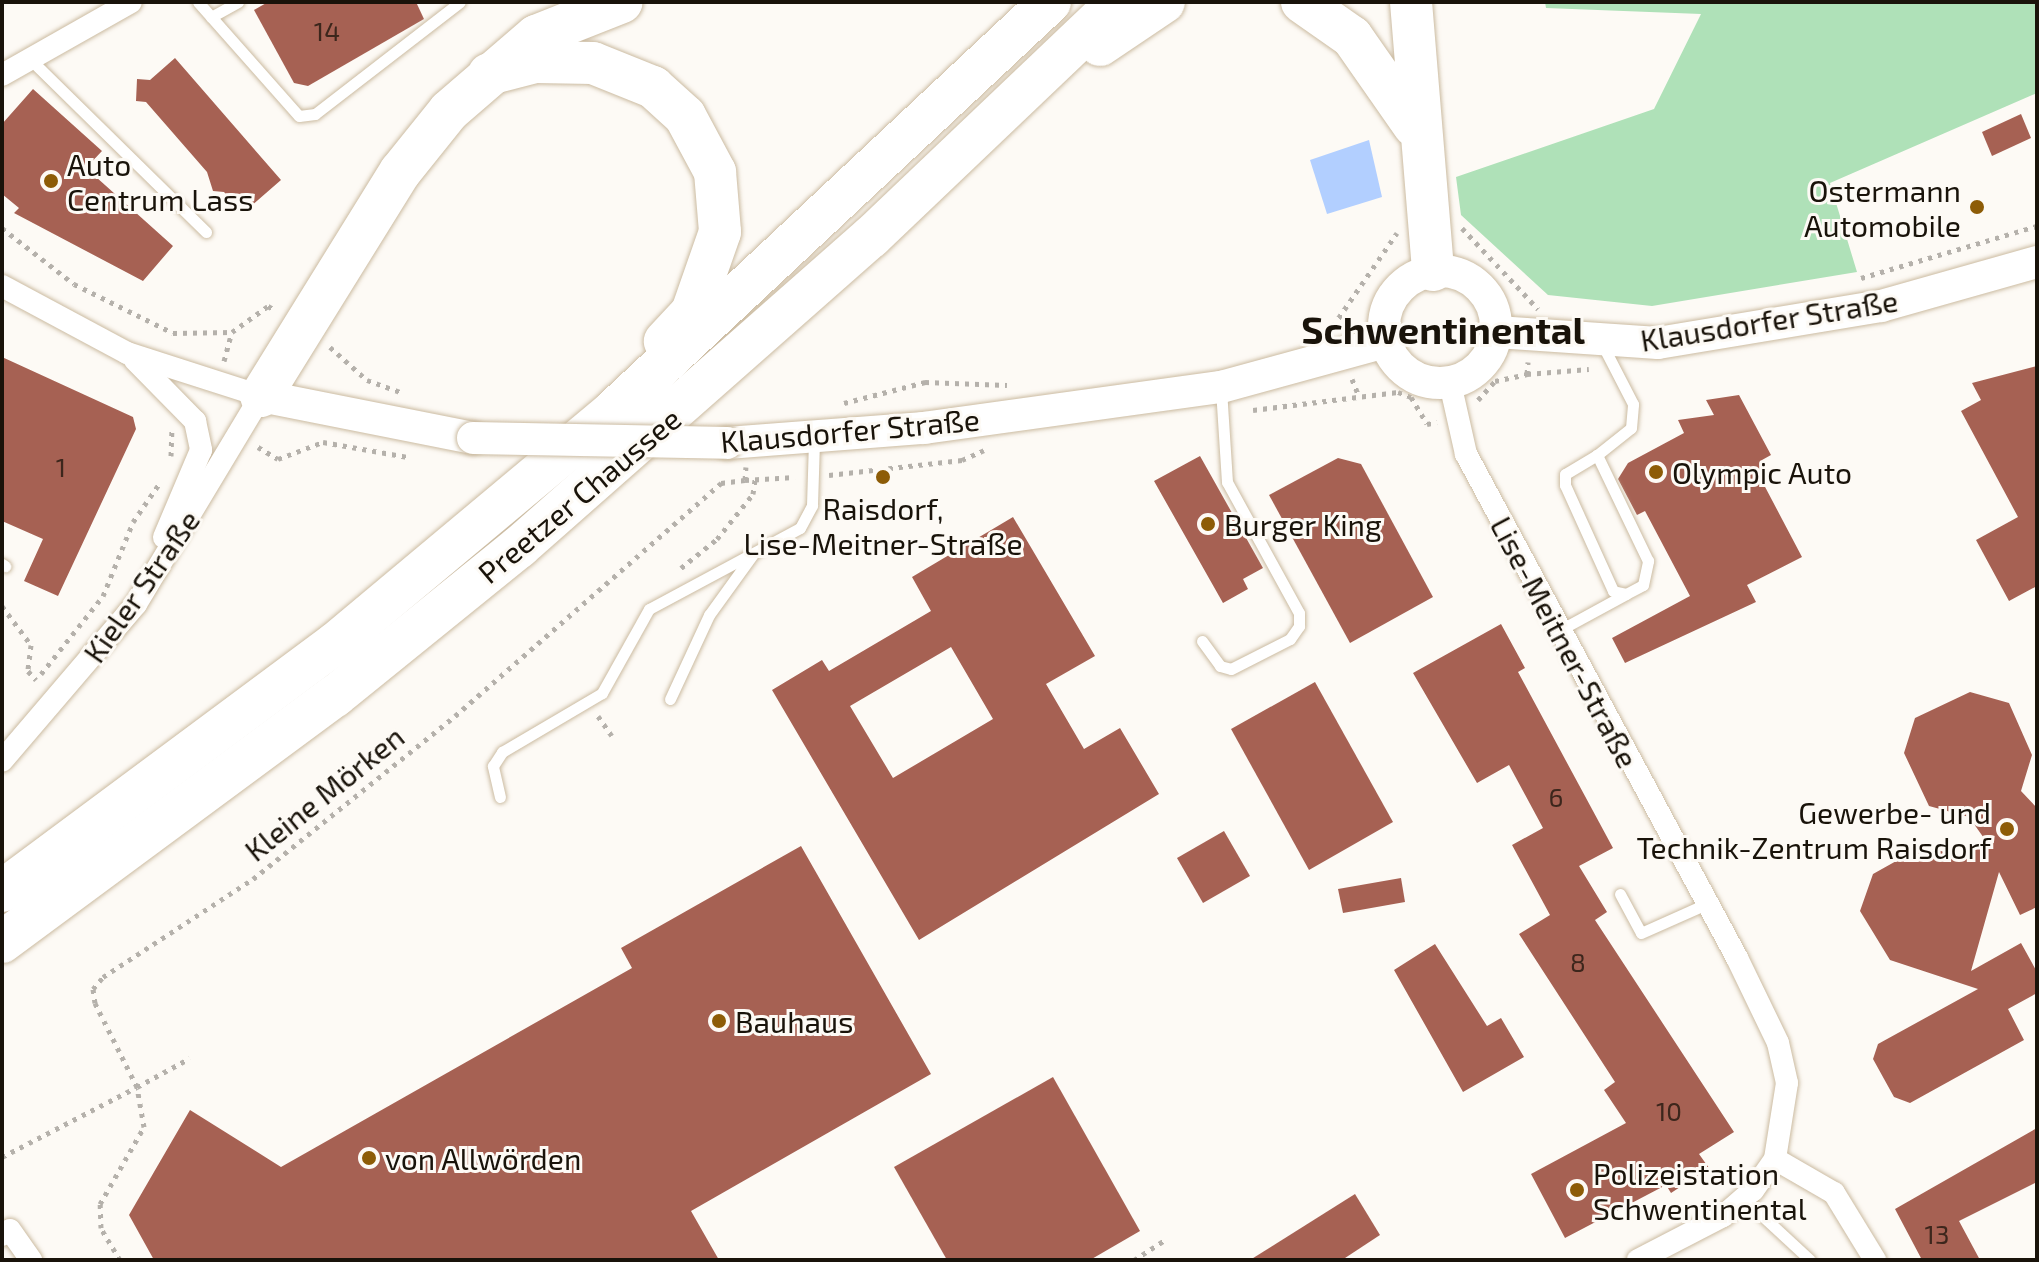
<!DOCTYPE html>
<meta charset="utf-8">
<style>
body{margin:0}
#map{position:relative;width:2039px;height:1262px;overflow:hidden;background:#fdfaf5;font-family:"Exo 2",sans-serif}
div>[style]{position:absolute}
[style*='--x']{left:calc(var(--x)*1px);top:calc(var(--y)*1px);width:calc(var(--w)*1px);rotate:calc(var(--a)*1deg)}
.green>*{inset:0;background:#afe1b8}
.water>*{inset:0;background:#b2cfff}
.building>*{inset:0;background:#a66153}
.path>*{height:5px;margin-top:-2.5px;transform-origin:0;background:repeating-linear-gradient(90deg,#b5b1ab 0 4px,transparent 0 10px)}
.roads{filter:drop-shadow(0 0 2px #cbbba1) drop-shadow(0 0 2px #cbbba1)}
.lane>*{height:11px;margin:-5.5px;padding:0 5.5px;transform-origin:5.5px;border-radius:5.5px;background:#fff}
.street>*{height:22px;margin:-11px;padding:0 11px;transform-origin:11px;border-radius:11px;background:#fff}
.secondary>*{height:32px;margin:-16px;padding:0 16px;transform-origin:16px;border-radius:16px;background:#fff}
.secondary>.ring{margin:-16px;padding:0;box-sizing:content-box;background:none;border:32px solid #fff;border-radius:50%}
.highway>*{height:42px;margin:-21px;padding:0 21px;transform-origin:21px;border-radius:21px;background:#fff}
.bridges{filter:drop-shadow(0 0 2px #cbbba1) drop-shadow(0 0 2px #cbbba1)}
.secondary-bridge>*{height:32px;margin:-16px;padding:0 16px;transform-origin:16px;border-radius:16px;background:#fff}
.dots>*{width:22px;height:22px;translate:-50% -50%;box-sizing:border-box;border:4px solid #fdfaf5;border-radius:50%}
span{translate:-50% -50%;white-space:nowrap;text-align:center;line-height:1.15;-webkit-text-stroke:6px #fdfaf5;paint-order:stroke}
.number-label{font-size:26px;color:#3c261c}
.number-label span{-webkit-text-stroke-width:0}
.poi-label{font-size:30px;color:#19130a}
.left{translate:0 -50%;text-align:left}
.right{translate:-100% -50%;text-align:right}
.street-label{font-size:30px;color:#19130a}
.district-label{font-size:38px;color:#19130a;font-weight:700}
.frame{position:absolute;inset:0;border:4px solid #19130a;pointer-events:none}
</style>
<div id="map">
<div class="green">
<i style="clip-path:polygon(1545px 2px,2037px 2px,2037px 93px,1830px 183px,1857px 272px,1652px 306px,1548px 295px,1461px 215px,1456px 177px,1654px 109px,1701px 14px,1546px 8px)"></i>
</div>
<div class="water">
<i style="clip-path:polygon(1369px 140px,1382px 197px,1327px 214px,1310px 160px)"></i>
</div>
<div class="building">
<i style="clip-path:polygon(268px 2px,416px 2px,424px 19px,308px 86px,294px 83px,254px 10px)"></i>
<i style="clip-path:polygon(175px 58px,281px 180px,243px 213px,224px 192px,213px 191px,207px 172px,146px 102px,136px 101px,137px 79px,150px 80px)"></i>
<i style="clip-path:polygon(33px 89px,102px 151px,86px 168px,173px 246px,143px 281px,14px 213px,19px 208px,2px 194px,2px 124px)"></i>
<i style="clip-path:polygon(2021px 114px,2031px 138px,1992px 156px,1982px 132px)"></i>
<i style="clip-path:polygon(2px 357px,133px 417px,136px 429px,58px 596px,24px 581px,43px 539px,2px 521px)"></i>
<i style="clip-path:polygon(2037px 366px,2037px 586px,2009px 601px,1976px 540px,2018px 517px,1961px 411px,1981px 400px,1972px 383px)"></i>
<i style="clip-path:polygon(1739px 395px,1771px 455px,1762px 460px,1772px 478px,1763px 483px,1802px 557px,1747px 585px,1756px 602px,1625px 663px,1612px 638px,1690px 596px,1645px 511px,1637px 515px,1618px 479px,1628px 463px,1684px 433px,1678px 420px,1714px 415px,1706px 400px)"></i>
<i style="clip-path:polygon(1200px 456px,1263px 568px,1243px 579px,1248px 589px,1223px 603px,1154px 481px)"></i>
<i style="clip-path:polygon(1338px 458px,1361px 464px,1433px 597px,1350px 643px,1269px 495px)"></i>
<i style="clip-path:polygon(evenodd,1013px 517px,1095px 656px,1046px 684px,1084px 749px,1120px 728px,1159px 794px,919px 940px,772px 690px,822px 660px,829px 671px,931px 611px,912px 577px,1013px 517px,951px 647px,993px 719px,893px 778px,850px 706px,951px 647px)"></i>
<i style="clip-path:polygon(1501px 624px,1525px 668px,1518px 672px,1613px 848px,1579px 866px,1607px 912px,1595px 920px,1734px 1132px,1699px 1154px,1709px 1168px,1671px 1193px,1666px 1185px,1565px 1238px,1531px 1174px,1626px 1123px,1604px 1090px,1615px 1082px,1519px 934px,1550px 915px,1512px 845px,1543px 828px,1509px 765px,1477px 783px,1413px 673px)"></i>
<i style="clip-path:polygon(1315px 682px,1393px 822px,1309px 870px,1231px 729px)"></i>
<i style="clip-path:polygon(1970px 692px,2009px 703px,2032px 755px,2021px 791px,2037px 808px,2037px 907px,2020px 915px,1999px 872px,1971px 971px,2021px 943px,2037px 972px,2037px 993px,2008px 1009px,2024px 1040px,1910px 1103px,1894px 1097px,1873px 1059px,1878px 1044px,1978px 989px,1890px 960px,1860px 911px,1873px 874px,1923px 846px,1959px 856px,1986px 841px,1969px 817px,1929px 806px,1904px 753px,1915px 718px)"></i>
<i style="clip-path:polygon(1224px 831px,1250px 876px,1203px 903px,1177px 858px)"></i>
<i style="clip-path:polygon(801px 846px,931px 1074px,691px 1211px,719px 1260px,154px 1260px,129px 1215px,190px 1110px,281px 1167px,632px 968px,621px 948px)"></i>
<i style="clip-path:polygon(1401px 878px,1405px 902px,1343px 913px,1338px 889px)"></i>
<i style="clip-path:polygon(1435px 944px,1487px 1026px,1501px 1018px,1524px 1057px,1463px 1092px,1394px 970px)"></i>
<i style="clip-path:polygon(1053px 1077px,1140px 1231px,1090px 1260px,947px 1260px,894px 1167px)"></i>
<i style="clip-path:polygon(2037px 1128px,2037px 1182px,1959px 1221px,1980px 1260px,1922px 1260px,1895px 1209px)"></i>
<i style="clip-path:polygon(1355px 1194px,1380px 1235px,1342px 1260px,1250px 1260px)"></i>
</div>
<div class="path">
<i style="--x:2;--y:228;--w:91;--a:37.9"></i>
<i style="--x:74;--y:284;--w:110;--a:26.3"></i>
<i style="--x:173;--y:333;--w:59;--a:-1"></i>
<i style="--x:232;--y:332;--w:44;--a:-35.8"></i>
<i style="--x:268;--y:306;--w:8;--a:30"></i>
<i style="--x:1462;--y:228;--w:111;--a:46.8"></i>
<i style="--x:1861;--y:278;--w:184;--a:-16.5"></i>
<i style="--x:1333;--y:326;--w:113;--a:-55.5"></i>
<i style="--x:330;--y:347;--w:50;--a:41.7"></i>
<i style="--x:367;--y:380;--w:35;--a:20"></i>
<i style="--x:224;--y:361;--w:30;--a:-75"></i>
<i style="--x:1527;--y:374;--w:62;--a:-4.6"></i>
<i style="--x:1352;--y:379;--w:18;--a:68"></i>
<i style="--x:1478;--y:400;--w:25;--a:-48"></i>
<i style="--x:1495;--y:381;--w:33;--a:-12"></i>
<i style="--x:1527;--y:374;--w:12;--a:-85"></i>
<i style="--x:844;--y:403;--w:84;--a:-14.5"></i>
<i style="--x:925;--y:382;--w:82;--a:2.1"></i>
<i style="--x:1253;--y:410;--w:146;--a:-7.1"></i>
<i style="--x:1398;--y:392;--w:14;--a:21"></i>
<i style="--x:1411;--y:397;--w:31;--a:59"></i>
<i style="--x:1427;--y:424;--w:10;--a:-11"></i>
<i style="--x:258;--y:447;--w:23;--a:31"></i>
<i style="--x:278;--y:459;--w:48;--a:-20.7"></i>
<i style="--x:323;--y:442;--w:86;--a:10"></i>
<i style="--x:171;--y:456;--w:27;--a:-88"></i>
<i style="--x:829;--y:475;--w:134;--a:-6.4"></i>
<i style="--x:962;--y:460;--w:24;--a:-24"></i>
<i style="--x:745;--y:480;--w:50;--a:-3.4"></i>
<i style="--x:681;--y:568;--w:46;--a:-38.9"></i>
<i style="--x:717;--y:539;--w:58;--a:-51.3"></i>
<i style="--x:753;--y:494;--w:15;--a:-82"></i>
<i style="--x:2;--y:606;--w:49;--a:53.4"></i>
<i style="--x:31;--y:645;--w:26;--a:97"></i>
<i style="--x:28;--y:671;--w:12;--a:48"></i>
<i style="--x:41;--y:674;--w:100;--a:-51.5"></i>
<i style="--x:103;--y:596;--w:80;--a:-67.9"></i>
<i style="--x:133;--y:522;--w:46;--a:-55.6"></i>
<i style="--x:598;--y:716;--w:24;--a:55"></i>
<i style="--x:2;--y:1157;--w:152;--a:-27.4"></i>
<i style="--x:137;--y:1087;--w:94;--a:-116.6"></i>
<i style="--x:95;--y:1003;--w:14;--a:-98"></i>
<i style="--x:93;--y:989;--w:16;--a:-50"></i>
<i style="--x:103;--y:977;--w:179;--a:-33.2"></i>
<i style="--x:253;--y:879;--w:260;--a:-38.9"></i>
<i style="--x:455;--y:716;--w:354;--a:-41.2"></i>
<i style="--x:721;--y:483;--w:24;--a:-7"></i>
<i style="--x:745;--y:480;--w:13;--a:-86"></i>
<i style="--x:120;--y:1260;--w:37;--a:-121"></i>
<i style="--x:101;--y:1228;--w:24;--a:-92"></i>
<i style="--x:100;--y:1204;--w:89;--a:-60.3"></i>
<i style="--x:144;--y:1127;--w:41;--a:-99.9"></i>
<i style="--x:137;--y:1087;--w:60;--a:-28.7"></i>
<i style="--x:1134;--y:1260;--w:37;--a:-33"></i>
</div>
<div class="roads">
<div class="lane">
<i style="--x:198;--y:2;--w:152;--a:48.5"></i>
<i style="--x:299;--y:116;--w:16;--a:-7"></i>
<i style="--x:315;--y:114;--w:183;--a:-37.7"></i>
<i style="--x:211;--y:17;--w:31;--a:-29"></i>
<i style="--x:32;--y:61;--w:244;--a:44.5"></i>
<i style="--x:1597;--y:455;--w:37;--a:149"></i>
<i style="--x:1565;--y:474;--w:11;--a:90"></i>
<i style="--x:1565;--y:485;--w:116;--a:65.6"></i>
<i style="--x:1613;--y:591;--w:13;--a:13"></i>
<i style="--x:1626;--y:594;--w:19;--a:-28"></i>
<i style="--x:1643;--y:585;--w:25;--a:-78"></i>
<i style="--x:1648;--y:561;--w:118;--a:-115.7"></i>
<i style="--x:1597;--y:455;--w:43;--a:-38.5"></i>
<i style="--x:1631;--y:428;--w:24;--a:-85"></i>
<i style="--x:1633;--y:404;--w:68;--a:-117.3"></i>
<i style="--x:2;--y:564;--w:4;--a:34"></i>
<i style="--x:1560;--y:630;--w:75;--a:-28.6"></i>
<i style="--x:1202;--y:641;--w:31;--a:54"></i>
<i style="--x:1220;--y:666;--w:11;--a:15"></i>
<i style="--x:1231;--y:669;--w:66;--a:-27"></i>
<i style="--x:1290;--y:639;--w:16;--a:-55"></i>
<i style="--x:1299;--y:626;--w:13;--a:-90"></i>
<i style="--x:1299;--y:613;--w:149;--a:-118.8"></i>
<i style="--x:1227;--y:482;--w:92;--a:-93.7"></i>
<i style="--x:670;--y:699;--w:93;--a:-65.1"></i>
<i style="--x:709;--y:615;--w:75;--a:-54.2"></i>
<i style="--x:500;--y:797;--w:32;--a:-103"></i>
<i style="--x:493;--y:766;--w:17;--a:-57"></i>
<i style="--x:502;--y:752;--w:116;--a:-30.5"></i>
<i style="--x:602;--y:693;--w:96;--a:-60.8"></i>
<i style="--x:649;--y:609;--w:171;--a:-28.2"></i>
<i style="--x:800;--y:528;--w:26;--a:-62"></i>
<i style="--x:812;--y:505;--w:65;--a:-88.2"></i>
<i style="--x:1620;--y:894;--w:44;--a:61.7"></i>
<i style="--x:1641;--y:933;--w:71;--a:-24"></i>
<i style="--x:1743;--y:1198;--w:91;--a:42.8"></i>
</div>
<div class="street">
<i style="--x:2;--y:75;--w:148;--a:-29.5"></i>
<i style="--x:2;--y:286;--w:142;--a:28.2"></i>
<i style="--x:127;--y:353;--w:141;--a:17.8"></i>
<i style="--x:261;--y:396;--w:243;--a:121"></i>
<i style="--x:136;--y:604;--w:206;--a:130.5"></i>
<i style="--x:135;--y:360;--w:86;--a:45.5"></i>
<i style="--x:195;--y:421;--w:30;--a:78"></i>
<i style="--x:201;--y:450;--w:95;--a:113"></i>
<i style="--x:1450;--y:383;--w:73;--a:77.3"></i>
<i style="--x:1466;--y:454;--w:572;--a:61.73"></i>
<i style="--x:1737;--y:958;--w:94;--a:64.2"></i>
<i style="--x:1778;--y:1043;--w:41;--a:77.3"></i>
<i style="--x:1787;--y:1083;--w:77;--a:99"></i>
<i style="--x:1775;--y:1159;--w:38;--a:125"></i>
<i style="--x:1753;--y:1190;--w:40;--a:139"></i>
<i style="--x:1723;--y:1216;--w:96;--a:152.6"></i>
<i style="--x:1775;--y:1159;--w:68;--a:30"></i>
<i style="--x:1834;--y:1193;--w:79;--a:58.5"></i>
<i style="--x:2;--y:1235;--w:9;--a:-32"></i>
<i style="--x:10;--y:1230;--w:37;--a:55"></i>
</div>
<div class="secondary">
<i class="ring" style="left:1384px;top:271px;width:80px;height:80px"></i>
<i style="--x:1497;--y:332;--w:161;--a:3.9"></i>
<i style="--x:1658;--y:343;--w:226;--a:-9.4"></i>
<i style="--x:1881;--y:306;--w:162;--a:-15.8"></i>
<i style="--x:261;--y:396;--w:216;--a:11.2"></i>
<i style="--x:727;--y:443;--w:198;--a:-4.4"></i>
<i style="--x:924;--y:428;--w:300;--a:-7.9"></i>
<i style="--x:1221;--y:387;--w:170;--a:-15.3"></i>
</div>
<div class="highway">
<i style="--x:1302;--y:2;--w:61;--a:35"></i>
<i style="--x:1352;--y:37;--w:108;--a:55.1"></i>
<i style="--x:1411;--y:2;--w:269;--a:85.3"></i>
<i style="--x:1100;--y:45;--w:77;--a:-33.9"></i>
<i style="--x:489;--y:74;--w:48;--a:-14.6"></i>
<i style="--x:535;--y:62;--w:58;--a:1"></i>
<i style="--x:593;--y:63;--w:65;--a:21.8"></i>
<i style="--x:653;--y:87;--w:43;--a:42.2"></i>
<i style="--x:685;--y:116;--w:64;--a:61.8"></i>
<i style="--x:715;--y:172;--w:60;--a:85.2"></i>
<i style="--x:720;--y:232;--w:85;--a:109.3"></i>
<i style="--x:692;--y:312;--w:40;--a:133"></i>
<i style="--x:261;--y:396;--w:264;--a:-58.2"></i>
<i style="--x:400;--y:172;--w:78;--a:-51.2"></i>
<i style="--x:449;--y:111;--w:115;--a:-40.8"></i>
<i style="--x:536;--y:36;--w:92;--a:-21.6"></i>
<i style="--x:2;--y:891;--w:416;--a:-36.6"></i>
<i style="--x:336;--y:643;--w:360;--a:-39.9"></i>
<i style="--x:612;--y:412;--w:600;--a:-43.11"></i>
<i style="--x:2;--y:942;--w:414;--a:-36.5"></i>
<i style="--x:335;--y:696;--w:237;--a:-39"></i>
<i style="--x:519;--y:547;--w:469;--a:-41.4"></i>
<i style="--x:871;--y:237;--w:341;--a:-43.6"></i>
</div>
</div>
<div class="bridges">
<div class="secondary-bridge">
<i style="--x:473;--y:438;--w:254;--a:1.1"></i>
</div>
</div>
<div class="dots">
<i style="left:51px;top:181px;background:#8d5c07"></i>
<i style="left:1977px;top:207px;background:#8d5c07"></i>
<i style="left:1656px;top:472px;background:#8d5c07"></i>
<i style="left:883px;top:477px;background:#8d5c07"></i>
<i style="left:1208px;top:524px;background:#8d5c07"></i>
<i style="left:2007px;top:829px;background:#8d5c07"></i>
<i style="left:719px;top:1021px;background:#8d5c07"></i>
<i style="left:369px;top:1158px;background:#8d5c07"></i>
<i style="left:1577px;top:1190px;background:#8d5c07"></i>
</div>
<div class="number-label">
<span style="left:327px;top:31px">14</span>
<span style="left:61px;top:467px">1</span>
<span style="left:1556px;top:797px">6</span>
<span style="left:1578px;top:962px">8</span>
<span style="left:1669px;top:1111px">10</span>
<span style="left:1937px;top:1234px">13</span>
</div>
<div class="poi-label">
<span class="left" style="left:67px;top:181px">Auto<br>Centrum Lass</span>
<span class="right" style="left:1961px;top:207px">Ostermann<br>Automobile</span>
<span class="left" style="left:1672px;top:472px">Olympic Auto</span>
<span style="left:883px;top:525px">Raisdorf,<br>Lise-Meitner-Straße</span>
<span class="left" style="left:1224px;top:524px">Burger King</span>
<span class="right" style="left:1991px;top:829px">Gewerbe- und<br>Technik-Zentrum Raisdorf</span>
<span class="left" style="left:735px;top:1021px">Bauhaus</span>
<span class="left" style="left:385px;top:1158px">von Allwörden</span>
<span class="left" style="left:1593px;top:1190px">Polizeistation<br>Schwentinental</span>
</div>
<div class="street-label">
<span style="left:1769px;top:320px;rotate:-9deg">Klausdorfer Straße</span>
<span style="left:850px;top:430px;rotate:-5deg">Klausdorfer Straße</span>
<span style="left:579px;top:495px;rotate:-40deg">Preetzer Chaussee</span>
<span style="left:141px;top:586px;rotate:-55deg">Kieler Straße</span>
<span style="left:1565px;top:642px;rotate:62deg">Lise-Meitner-Straße</span>
<span style="left:324px;top:793px;rotate:-39deg">Kleine Mörken</span>
</div>
<div class="district-label">
<span style="left:1443px;top:330px">Schwentinental</span>
</div>
<div class="frame"></div>
</div>
